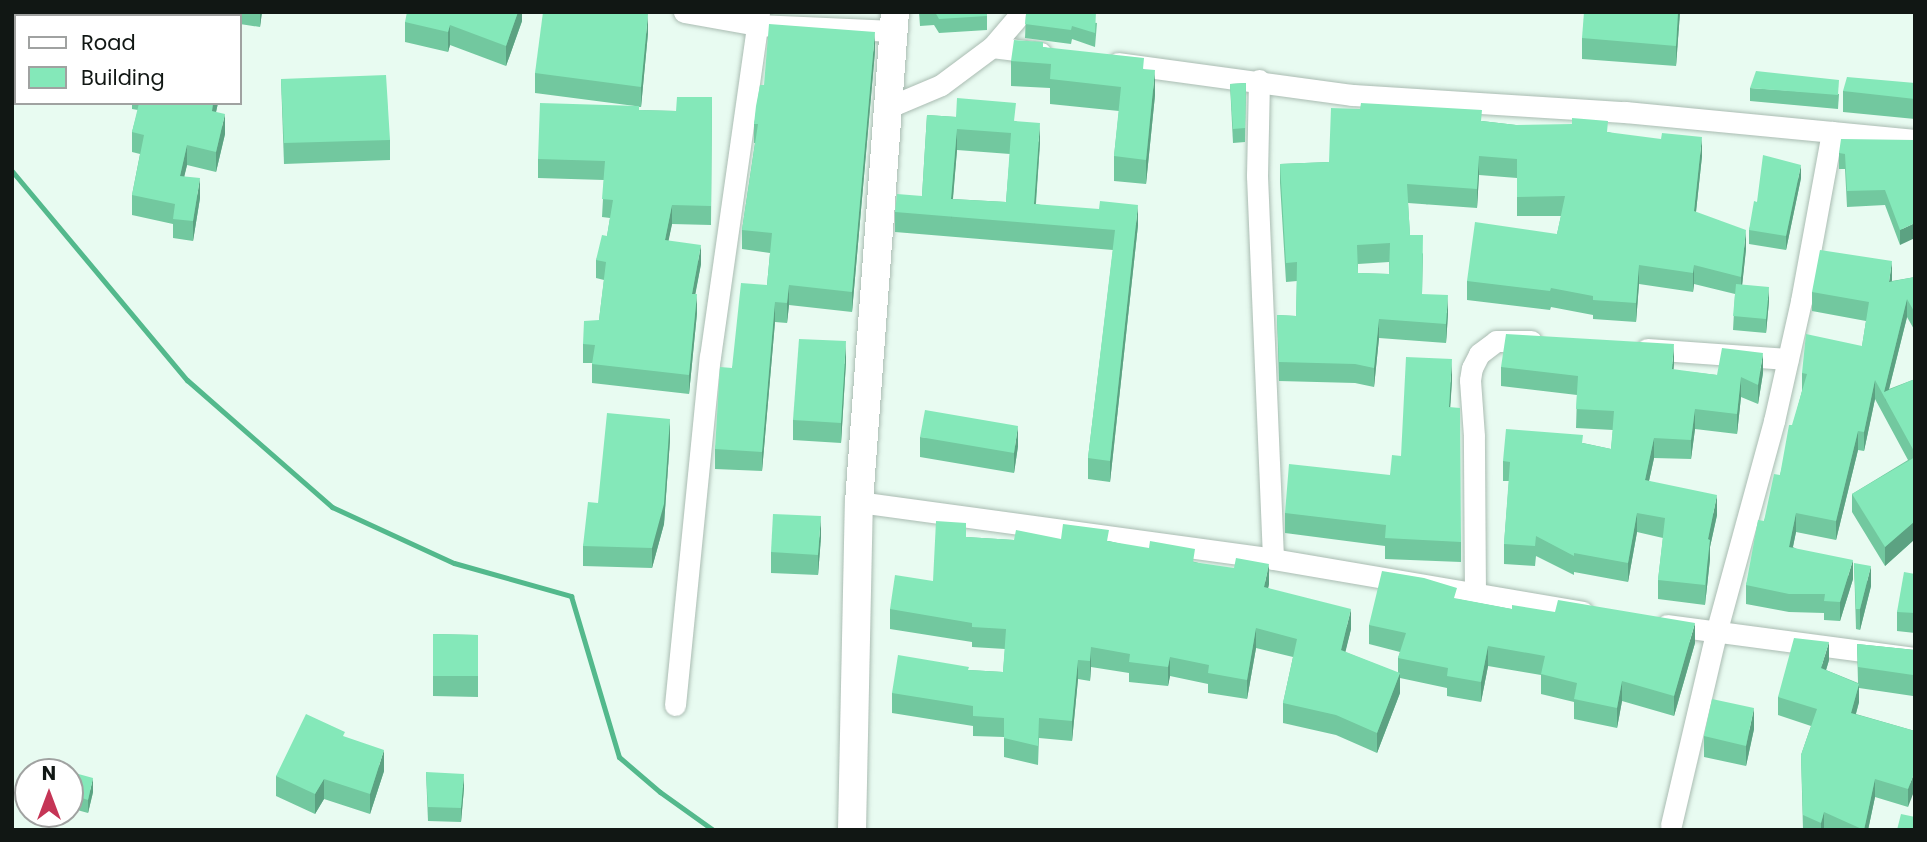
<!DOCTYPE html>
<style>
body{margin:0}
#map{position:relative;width:1927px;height:842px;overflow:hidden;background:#e8fbf1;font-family:Poppins,sans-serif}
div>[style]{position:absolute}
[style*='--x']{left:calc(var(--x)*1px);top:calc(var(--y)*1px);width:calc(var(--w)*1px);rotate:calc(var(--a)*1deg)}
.stream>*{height:5px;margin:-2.5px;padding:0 2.5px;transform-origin:2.5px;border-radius:2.5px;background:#53b98c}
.roads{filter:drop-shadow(0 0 2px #aabcb2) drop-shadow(0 0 2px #aabcb2)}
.street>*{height:21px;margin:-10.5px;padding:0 10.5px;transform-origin:10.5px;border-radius:10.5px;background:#fff}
.secondary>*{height:28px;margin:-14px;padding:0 14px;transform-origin:14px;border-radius:14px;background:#fff}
.wall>*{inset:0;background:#72c89f}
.shaded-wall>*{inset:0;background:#5ca282}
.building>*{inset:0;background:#84e8b9}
span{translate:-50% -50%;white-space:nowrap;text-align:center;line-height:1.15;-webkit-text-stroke:6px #fff;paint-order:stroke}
.frame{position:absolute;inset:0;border:14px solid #111714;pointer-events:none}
.legend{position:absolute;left:14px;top:14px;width:228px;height:91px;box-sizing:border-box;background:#fff;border:2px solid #a0a2a1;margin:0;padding:9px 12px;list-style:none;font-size:21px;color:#111714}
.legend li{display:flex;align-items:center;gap:14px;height:35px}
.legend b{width:35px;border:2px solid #a0a2a1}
.north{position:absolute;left:14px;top:758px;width:70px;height:70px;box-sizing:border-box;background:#fff;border:2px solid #a0a2a1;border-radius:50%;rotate:0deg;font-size:19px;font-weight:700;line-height:28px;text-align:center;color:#111714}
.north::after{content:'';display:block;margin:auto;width:24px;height:32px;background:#c53556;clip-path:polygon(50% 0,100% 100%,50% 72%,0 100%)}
</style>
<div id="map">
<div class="stream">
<i style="--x:12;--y:171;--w:273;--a:50.1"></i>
<i style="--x:187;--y:380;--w:193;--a:41.2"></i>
<i style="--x:332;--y:507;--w:134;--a:24.7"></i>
<i style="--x:454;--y:563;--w:122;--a:15.8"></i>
<i style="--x:571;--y:596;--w:168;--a:73.4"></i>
<i style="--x:619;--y:757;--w:54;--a:40.5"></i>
<i style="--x:660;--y:792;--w:65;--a:35.6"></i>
</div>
<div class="roads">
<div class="street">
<i style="--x:684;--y:12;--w:74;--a:10.1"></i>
<i style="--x:757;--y:25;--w:137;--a:2.5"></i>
<i style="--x:992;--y:47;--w:46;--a:-49.4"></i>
<i style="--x:1118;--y:63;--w:236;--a:7.8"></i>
<i style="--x:1352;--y:95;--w:274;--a:3.6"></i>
<i style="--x:1625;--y:112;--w:291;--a:5.5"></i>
<i style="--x:1259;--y:80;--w:96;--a:91.2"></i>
<i style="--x:1257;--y:176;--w:383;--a:87.6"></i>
<i style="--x:889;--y:107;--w:56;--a:-22.9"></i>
<i style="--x:941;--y:85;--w:64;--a:-36.7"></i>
<i style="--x:992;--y:47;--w:49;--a:7"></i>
<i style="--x:1647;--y:349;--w:141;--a:4.1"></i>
<i style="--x:859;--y:502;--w:418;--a:7.8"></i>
<i style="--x:1273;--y:559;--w:314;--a:9.7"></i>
<i style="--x:1475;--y:594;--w:158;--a:-90.4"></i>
<i style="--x:1474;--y:436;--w:56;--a:-94.1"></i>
<i style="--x:1470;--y:380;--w:12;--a:-81"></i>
<i style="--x:1472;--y:368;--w:16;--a:-63"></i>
<i style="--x:1479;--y:354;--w:21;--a:-37"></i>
<i style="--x:1496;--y:341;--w:35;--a:0"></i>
<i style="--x:1667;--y:625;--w:250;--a:7.6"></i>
<i style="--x:675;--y:705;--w:350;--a:-84.3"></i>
<i style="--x:710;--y:357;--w:348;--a:-81.9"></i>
<i style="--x:1671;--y:825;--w:197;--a:-76.8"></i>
<i style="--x:1716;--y:633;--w:220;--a:-74.7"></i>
<i style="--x:1774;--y:421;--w:123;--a:-77.3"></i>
<i style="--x:1801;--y:301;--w:172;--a:-79.6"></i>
</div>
<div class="secondary">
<i style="--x:852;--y:830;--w:328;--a:-88.8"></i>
<i style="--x:859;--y:502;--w:491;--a:-85.8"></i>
</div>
</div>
<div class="wall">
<i style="clip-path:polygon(12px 12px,141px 12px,140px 16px,16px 16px,16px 44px,12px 43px)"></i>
<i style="clip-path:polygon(181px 12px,262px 12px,260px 27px,240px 24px,240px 16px,190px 16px,181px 14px)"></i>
<i style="clip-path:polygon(522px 12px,522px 21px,506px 66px,450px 45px,448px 52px,405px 42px,405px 22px)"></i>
<i style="clip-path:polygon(919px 12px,987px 12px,987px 30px,939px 33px,934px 25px,920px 26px)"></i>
<i style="clip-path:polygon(1680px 12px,1676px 66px,1582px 59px,1582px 38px)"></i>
<i style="clip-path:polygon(1026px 14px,1097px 23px,1095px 47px,1072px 39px,1071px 44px,1025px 38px)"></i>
<i style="clip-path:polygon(648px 33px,641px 107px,639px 107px,639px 110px,676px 111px,712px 97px,711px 225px,672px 224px,668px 241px,701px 264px,695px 294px,697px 313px,689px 394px,592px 383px,592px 363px,583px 363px,583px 344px,599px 320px,604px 280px,596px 278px,596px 260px,607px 236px,610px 218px,602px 217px,604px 180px,538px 178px,538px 159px,635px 106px,535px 93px,535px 73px)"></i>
<i style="clip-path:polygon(1043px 47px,1144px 69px,1155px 95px,1146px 184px,1114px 181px,1114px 156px,1119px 111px,1050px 104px,1050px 88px,1011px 86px,1011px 61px)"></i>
<i style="clip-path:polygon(875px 51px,852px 312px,789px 305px,787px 323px,775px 322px,762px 471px,715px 469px,715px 449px,732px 368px,767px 285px,770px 253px,742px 249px,742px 230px,755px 143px,754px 143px,754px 124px,764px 85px)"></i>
<i style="clip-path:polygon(281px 79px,390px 140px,390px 160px,284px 164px)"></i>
<i style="clip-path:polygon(1246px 83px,1245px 142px,1233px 143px,1230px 84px)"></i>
<i style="clip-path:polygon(1915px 83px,1915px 119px,1843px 112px,1843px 91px)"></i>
<i style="clip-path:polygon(1750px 88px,1839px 94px,1838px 109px,1750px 101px)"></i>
<i style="clip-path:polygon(132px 103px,218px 103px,216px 112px,225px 134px,216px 172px,187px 165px,184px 176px,200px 198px,193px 241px,173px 238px,173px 224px,132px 215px,132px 195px,140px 154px,132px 152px,132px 132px,138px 110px,132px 109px)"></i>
<i style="clip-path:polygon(evenodd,927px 115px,1016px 121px,1040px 143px,1036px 204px,1138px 225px,1110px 482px,1088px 479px,1088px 458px,1113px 250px,895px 232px,895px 212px,922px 196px,927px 115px,957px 150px,1010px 154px,1006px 202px,953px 199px,957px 150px)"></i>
<i style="clip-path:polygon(evenodd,1482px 121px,1516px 125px,1608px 132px,1702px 156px,1696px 212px,1746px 249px,1742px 285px,1769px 301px,1766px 333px,1733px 330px,1735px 294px,1694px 284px,1693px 292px,1639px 284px,1636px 322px,1593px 319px,1593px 315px,1551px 307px,1550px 310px,1467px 300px,1467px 281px,1557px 234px,1561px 216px,1517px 216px,1517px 178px,1479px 175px,1477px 208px,1408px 203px,1410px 235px,1423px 254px,1422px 294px,1448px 314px,1446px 343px,1379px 338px,1374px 387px,1355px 383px,1279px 381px,1277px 315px,1296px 316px,1297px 281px,1286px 282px,1280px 183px,1280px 164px,1329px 162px,1482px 121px,1389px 262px,1389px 274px,1358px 273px,1358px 264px,1389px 262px)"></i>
<i style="clip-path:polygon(1915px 140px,1900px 245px,1885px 205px,1847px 207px,1845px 169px,1839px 169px,1839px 153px)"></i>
<i style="clip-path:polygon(1801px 178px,1786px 250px,1749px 244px,1749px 230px,1757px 202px)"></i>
<i style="clip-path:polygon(1915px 277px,1915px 331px,1907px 317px,1889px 389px,1915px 379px,1915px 539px,1885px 566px,1852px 512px,1852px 494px,1908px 460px,1875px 399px,1864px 451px,1858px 450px,1836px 540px,1796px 532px,1793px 547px,1853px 579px,1840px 621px,1824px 620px,1824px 613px,1789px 612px,1746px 604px,1746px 585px,1764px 521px,1780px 475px,1802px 391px,1802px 373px,1862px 346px,1866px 321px,1812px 311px,1812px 292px,1892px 281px)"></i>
<i style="clip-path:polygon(846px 362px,841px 443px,793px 440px,793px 420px)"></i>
<i style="clip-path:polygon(1674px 364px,1673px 370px,1717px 375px,1763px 373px,1758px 404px,1741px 397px,1737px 434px,1695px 429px,1691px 459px,1654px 458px,1649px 481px,1717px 515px,1710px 547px,1710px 559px,1705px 605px,1658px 599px,1658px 580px,1663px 538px,1637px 532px,1628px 582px,1574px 572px,1574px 575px,1536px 556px,1535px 566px,1504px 564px,1504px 544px,1509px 481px,1503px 481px,1503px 461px,1583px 443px,1611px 449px,1613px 430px,1576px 428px,1577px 395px,1501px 386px,1501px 367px)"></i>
<i style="clip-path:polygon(1452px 380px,1450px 407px,1461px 542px,1461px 562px,1385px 559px,1385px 546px,1285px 533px,1285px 513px,1390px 475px,1401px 456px)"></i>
<i style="clip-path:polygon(920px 437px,1018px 446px,1014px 473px,920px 457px)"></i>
<i style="clip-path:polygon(670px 440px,664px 524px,652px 568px,583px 566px,583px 546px,598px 503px)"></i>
<i style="clip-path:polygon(821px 537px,818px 575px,771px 573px,771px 552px)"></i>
<i style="clip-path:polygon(966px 537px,1014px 540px,1061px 539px,1109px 541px,1195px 562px,1269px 584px,1268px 588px,1351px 629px,1345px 652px,1398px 673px,1398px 658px,1400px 652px,1369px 644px,1369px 625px,1457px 599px,1695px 643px,1674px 716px,1622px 701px,1617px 728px,1574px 719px,1574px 702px,1541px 694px,1541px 675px,1488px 666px,1481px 702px,1447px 696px,1447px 688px,1400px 678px,1400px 693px,1377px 753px,1336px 735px,1283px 723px,1283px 703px,1293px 657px,1256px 648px,1247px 699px,1208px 693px,1208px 684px,1170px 676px,1168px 686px,1129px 682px,1129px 673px,1091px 667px,1090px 681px,1078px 679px,1072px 741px,1039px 738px,1038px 765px,1004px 757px,1004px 737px,973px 736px,973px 726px,892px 713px,892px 693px,969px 670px,1003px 672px,1005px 649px,972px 647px,972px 642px,890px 629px,890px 609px,933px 581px)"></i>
<i style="clip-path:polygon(1854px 563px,1871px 586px,1860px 630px,1856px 629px)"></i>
<i style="clip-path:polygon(1915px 574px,1915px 633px,1897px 631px,1897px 612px)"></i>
<i style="clip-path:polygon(433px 634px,478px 635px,478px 697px,433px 696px)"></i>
<i style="clip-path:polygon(1857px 644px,1915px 650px,1913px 696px,1859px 688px,1859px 702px,1856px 714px,1915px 731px,1908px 807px,1875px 797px,1868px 830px,1803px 830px,1801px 755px,1811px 726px,1778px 715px,1778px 697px,1829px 660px,1826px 670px,1858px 683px)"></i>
<i style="clip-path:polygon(1754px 729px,1746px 766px,1704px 757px,1704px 736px)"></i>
<i style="clip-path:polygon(345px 737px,384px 771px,370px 814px,324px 799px,315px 814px,276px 796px,276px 776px)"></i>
<i style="clip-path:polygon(70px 772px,93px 792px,88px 813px,70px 808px)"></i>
<i style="clip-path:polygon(426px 772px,464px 788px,461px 822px,428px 821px)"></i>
</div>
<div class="shaded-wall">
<i style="clip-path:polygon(260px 12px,262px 12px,260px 27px)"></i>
<i style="clip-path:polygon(518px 12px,522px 12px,522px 21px,506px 66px,506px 46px)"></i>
<i style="clip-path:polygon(1678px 12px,1680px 12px,1676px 66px,1676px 46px)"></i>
<i style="clip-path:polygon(648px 14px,648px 33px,641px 107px,641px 87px)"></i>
<i style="clip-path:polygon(450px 25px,450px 45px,448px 52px,448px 32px)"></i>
<i style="clip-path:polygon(875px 32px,875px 51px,852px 312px,852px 292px)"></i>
<i style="clip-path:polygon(1155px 70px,1155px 95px,1146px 184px,1146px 160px)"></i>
<i style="clip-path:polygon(213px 103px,218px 103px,212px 130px,212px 111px)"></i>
<i style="clip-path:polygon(225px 114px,225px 134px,216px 172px,216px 152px)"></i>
<i style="clip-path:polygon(1040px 123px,1040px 143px,1034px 225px,1034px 204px)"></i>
<i style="clip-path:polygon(957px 129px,957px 150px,951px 219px,951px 199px)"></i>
<i style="clip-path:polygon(1702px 137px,1702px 156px,1694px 230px,1694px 211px)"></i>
<i style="clip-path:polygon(187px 145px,187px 165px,180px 195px,180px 176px)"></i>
<i style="clip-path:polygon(1479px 156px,1479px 175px,1477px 208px,1477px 189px)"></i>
<i style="clip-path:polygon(1801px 165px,1801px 178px,1786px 250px,1786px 236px)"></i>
<i style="clip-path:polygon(200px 178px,200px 198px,193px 241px,193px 221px)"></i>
<i style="clip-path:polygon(672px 205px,672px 224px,665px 258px,665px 240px)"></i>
<i style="clip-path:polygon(1138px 205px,1138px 225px,1110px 482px,1110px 461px)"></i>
<i style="clip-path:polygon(1915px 223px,1915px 238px,1900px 245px,1900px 230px)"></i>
<i style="clip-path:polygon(1746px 230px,1746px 249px,1741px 296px,1741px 277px)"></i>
<i style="clip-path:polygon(701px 245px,701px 264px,692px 312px,692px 294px)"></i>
<i style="clip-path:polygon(1892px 261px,1892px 280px,1889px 301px,1889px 282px)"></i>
<i style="clip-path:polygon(1639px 265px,1639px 284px,1636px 322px,1636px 303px)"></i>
<i style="clip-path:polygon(1694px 265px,1694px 284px,1693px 292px,1693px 273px)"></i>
<i style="clip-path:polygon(789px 285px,789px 305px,787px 323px,787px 303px)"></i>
<i style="clip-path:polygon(1769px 287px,1769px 301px,1766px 333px,1766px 319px)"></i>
<i style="clip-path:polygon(697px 294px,697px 313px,689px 394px,689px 375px)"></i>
<i style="clip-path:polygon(1448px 295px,1448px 314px,1446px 343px,1446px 324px)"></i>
<i style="clip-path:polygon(1907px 299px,1907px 317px,1886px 401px,1884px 392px)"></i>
<i style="clip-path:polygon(775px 302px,775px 322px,762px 471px,762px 452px)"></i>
<i style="clip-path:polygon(1379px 319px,1379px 338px,1374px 387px,1374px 368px)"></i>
<i style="clip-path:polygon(846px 341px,846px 362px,841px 443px,841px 423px)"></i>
<i style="clip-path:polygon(1674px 344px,1674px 364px,1672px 389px,1672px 369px)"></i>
<i style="clip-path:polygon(1763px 353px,1763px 373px,1758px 404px,1758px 385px)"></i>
<i style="clip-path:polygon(1452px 359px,1452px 380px,1449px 427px,1449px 407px)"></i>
<i style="clip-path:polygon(1741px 377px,1741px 397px,1737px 434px,1737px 414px)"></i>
<i style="clip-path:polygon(1875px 380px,1875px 399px,1864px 451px,1864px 432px)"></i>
<i style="clip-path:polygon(1695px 409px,1695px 429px,1691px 459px,1691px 440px)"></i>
<i style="clip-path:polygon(670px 419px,670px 440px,664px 524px,652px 568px,652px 548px)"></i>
<i style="clip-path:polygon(1018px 426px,1018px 446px,1014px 473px,1014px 453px)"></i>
<i style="clip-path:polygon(1858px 431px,1858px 450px,1836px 540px,1836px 521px)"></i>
<i style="clip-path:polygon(1654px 438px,1654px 458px,1645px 499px,1645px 480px)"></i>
<i style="clip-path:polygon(1717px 495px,1717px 515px,1710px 547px,1710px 559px,1705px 605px,1708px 539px)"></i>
<i style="clip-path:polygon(1637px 513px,1637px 532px,1628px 582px,1628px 563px)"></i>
<i style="clip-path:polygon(1796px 513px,1796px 532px,1789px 565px,1789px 547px)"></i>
<i style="clip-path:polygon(821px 516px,821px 537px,818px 575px,818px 555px)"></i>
<i style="clip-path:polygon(1915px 521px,1915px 539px,1885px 566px,1885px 547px)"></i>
<i style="clip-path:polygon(1853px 560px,1853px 579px,1840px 621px,1840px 602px)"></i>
<i style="clip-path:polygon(1269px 564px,1269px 584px,1264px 607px,1264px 587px)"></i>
<i style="clip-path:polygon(1871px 566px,1871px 586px,1860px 630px,1860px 609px)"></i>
<i style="clip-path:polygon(1351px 609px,1351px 629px,1341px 670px,1341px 650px)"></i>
<i style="clip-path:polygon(1695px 623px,1695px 643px,1674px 716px,1674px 696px)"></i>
<i style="clip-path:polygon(1256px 628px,1256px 648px,1247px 699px,1247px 680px)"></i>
<i style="clip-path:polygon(1829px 642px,1829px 660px,1821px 687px,1821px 668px)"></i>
<i style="clip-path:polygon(1488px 646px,1488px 666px,1481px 702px,1481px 682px)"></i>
<i style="clip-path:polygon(1091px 647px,1091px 667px,1090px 681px,1090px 661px)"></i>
<i style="clip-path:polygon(1170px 657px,1170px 676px,1168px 686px,1168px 667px)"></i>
<i style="clip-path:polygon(1078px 660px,1078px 679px,1072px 741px,1072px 721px)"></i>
<i style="clip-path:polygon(1915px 664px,1915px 684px,1913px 696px,1913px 675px)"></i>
<i style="clip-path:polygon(1400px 673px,1400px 693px,1377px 753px,1377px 733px)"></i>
<i style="clip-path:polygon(1622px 681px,1622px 701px,1617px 728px,1617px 708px)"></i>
<i style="clip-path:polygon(1859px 684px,1859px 702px,1851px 731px,1851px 713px)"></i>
<i style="clip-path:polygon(1754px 708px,1754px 729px,1746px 766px,1746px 746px)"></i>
<i style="clip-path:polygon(384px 750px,384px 771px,370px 814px,370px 794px)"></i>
<i style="clip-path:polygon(1915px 771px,1915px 789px,1908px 807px,1908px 789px)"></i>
<i style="clip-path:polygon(464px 774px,464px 788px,461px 822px,461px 808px)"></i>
<i style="clip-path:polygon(93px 778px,93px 792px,88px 813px,88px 800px)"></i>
<i style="clip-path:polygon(324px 779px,324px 799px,315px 814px,315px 794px)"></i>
<i style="clip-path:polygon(1875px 779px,1875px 797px,1868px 830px,1864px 830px)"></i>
<i style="clip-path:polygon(1824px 812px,1824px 830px,1821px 830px,1821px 823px)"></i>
</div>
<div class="building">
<i style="clip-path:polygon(12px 12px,87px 12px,86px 16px,16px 16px,16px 24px,12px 23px)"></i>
<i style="clip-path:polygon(407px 12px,518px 12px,506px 46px,450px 25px,448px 32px,405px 22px)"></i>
<i style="clip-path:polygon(543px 12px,632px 12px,648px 14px,641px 87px,535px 73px)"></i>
<i style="clip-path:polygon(935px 12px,987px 12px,987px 16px,939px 19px)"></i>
<i style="clip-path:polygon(1027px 12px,1096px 12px,1095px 33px,1072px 26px,1071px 30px,1025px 24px,1026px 14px)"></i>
<i style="clip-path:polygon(1584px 12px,1678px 12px,1676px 46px,1582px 38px)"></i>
<i style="clip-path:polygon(769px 24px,875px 32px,852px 292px,789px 285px,787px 303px,775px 302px,762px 452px,715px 449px,720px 367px,732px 368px,741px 283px,767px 285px,772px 233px,742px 230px,758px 124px,754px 124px,756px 106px,760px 85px,764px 85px)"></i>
<i style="clip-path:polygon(1014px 40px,1043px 42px,1043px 47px,1144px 58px,1143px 69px,1155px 70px,1146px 160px,1114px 156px,1121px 87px,1050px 79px,1051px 64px,1011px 61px)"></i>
<i style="clip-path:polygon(1756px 71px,1839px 80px,1838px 95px,1750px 88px)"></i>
<i style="clip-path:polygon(386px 75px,390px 140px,284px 143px,281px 79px)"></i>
<i style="clip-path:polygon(1847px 77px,1915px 83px,1915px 99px,1843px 91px)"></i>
<i style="clip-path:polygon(1246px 83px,1245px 128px,1233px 129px,1230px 84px)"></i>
<i style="clip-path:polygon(677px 97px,712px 97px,711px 206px,672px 205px,665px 240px,701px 245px,692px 294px,697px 294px,689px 375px,592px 364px,595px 345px,583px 344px,584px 321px,599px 320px,606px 262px,596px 260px,602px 235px,607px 236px,613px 200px,602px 199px,605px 161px,538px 159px,540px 103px,639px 106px,639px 110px,676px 111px)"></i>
<i style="clip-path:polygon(evenodd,957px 98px,1016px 103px,1014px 121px,1040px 123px,1034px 204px,1099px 209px,1100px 201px,1138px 205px,1110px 461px,1088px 458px,1115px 230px,895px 212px,897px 194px,922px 196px,927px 115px,956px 117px,957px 98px,957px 129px,1011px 133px,1006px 202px,951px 199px,957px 129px)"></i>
<i style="clip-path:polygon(139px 103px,213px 103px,212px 111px,225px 114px,216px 152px,187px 145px,180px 176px,200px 178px,193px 221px,173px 219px,175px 204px,132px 195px,144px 135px,132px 132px)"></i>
<i style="clip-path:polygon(evenodd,1361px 103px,1482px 110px,1481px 121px,1516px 125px,1572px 124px,1572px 118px,1608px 121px,1607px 132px,1661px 139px,1662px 133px,1702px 137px,1694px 211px,1746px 230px,1741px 277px,1694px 265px,1693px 273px,1639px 265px,1636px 303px,1593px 300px,1593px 296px,1551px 288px,1550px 291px,1467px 281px,1475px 222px,1557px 234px,1565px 196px,1517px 197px,1517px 159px,1479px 156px,1477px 189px,1407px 184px,1410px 235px,1423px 235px,1422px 294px,1448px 295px,1446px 324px,1379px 319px,1374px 368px,1355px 364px,1279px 362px,1277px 315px,1296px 316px,1297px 262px,1286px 263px,1280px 164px,1329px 162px,1331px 108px,1360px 109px,1361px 103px,1390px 243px,1389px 274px,1358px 273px,1357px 245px,1390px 243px)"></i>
<i style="clip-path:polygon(1841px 139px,1915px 140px,1915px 223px,1900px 230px,1885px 190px,1847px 191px,1845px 154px,1839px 153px)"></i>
<i style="clip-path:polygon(1763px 155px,1801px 165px,1786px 236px,1749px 230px,1754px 201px,1757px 202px)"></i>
<i style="clip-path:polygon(1820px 250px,1892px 261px,1889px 282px,1915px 277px,1915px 313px,1907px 299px,1884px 392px,1915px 379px,1915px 453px,1875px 380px,1864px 432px,1858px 431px,1836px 521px,1796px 513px,1789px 547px,1853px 560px,1840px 602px,1824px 601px,1825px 594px,1789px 594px,1746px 585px,1758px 520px,1764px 521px,1774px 474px,1780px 475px,1789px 425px,1792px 425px,1807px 374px,1802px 373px,1806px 334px,1862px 346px,1869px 302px,1812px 292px)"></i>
<i style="clip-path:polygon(1736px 284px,1769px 287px,1766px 319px,1733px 316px)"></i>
<i style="clip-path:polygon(1506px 334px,1674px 344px,1672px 369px,1717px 375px,1722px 348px,1763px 353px,1758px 385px,1741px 377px,1737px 414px,1695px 409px,1691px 440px,1654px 438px,1645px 480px,1717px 495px,1708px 539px,1710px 540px,1705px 585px,1658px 580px,1665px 518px,1637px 513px,1628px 563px,1574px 553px,1574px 556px,1536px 536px,1535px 546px,1504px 544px,1510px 462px,1503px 461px,1506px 429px,1583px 435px,1582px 443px,1611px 449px,1614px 411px,1576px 409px,1578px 376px,1501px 367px)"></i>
<i style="clip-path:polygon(799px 339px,846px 341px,841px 423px,793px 420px)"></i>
<i style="clip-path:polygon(1406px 357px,1452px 359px,1449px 407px,1460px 408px,1461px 542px,1385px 538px,1386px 525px,1285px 513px,1289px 464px,1390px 475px,1392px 455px,1401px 456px)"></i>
<i style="clip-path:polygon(925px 410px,1018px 426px,1014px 453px,920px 437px)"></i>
<i style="clip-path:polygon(607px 413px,670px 419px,664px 504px,652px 548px,583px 546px,588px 502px,598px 503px)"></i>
<i style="clip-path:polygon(1915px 457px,1915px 521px,1885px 547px,1852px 494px)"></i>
<i style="clip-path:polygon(773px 514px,821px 516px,818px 555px,771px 552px)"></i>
<i style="clip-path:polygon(936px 521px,966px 523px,966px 537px,1014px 540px,1016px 530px,1061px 539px,1063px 524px,1109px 530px,1107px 541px,1149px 548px,1150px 541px,1195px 549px,1193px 562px,1234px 568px,1236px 558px,1269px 564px,1264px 587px,1351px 609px,1341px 650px,1400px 673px,1377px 733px,1336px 715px,1283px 703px,1297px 639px,1256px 628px,1247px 680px,1208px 673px,1209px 665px,1170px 657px,1168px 667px,1129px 662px,1130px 654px,1091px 647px,1090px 661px,1078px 660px,1072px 721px,1039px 718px,1038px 746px,1004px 738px,1004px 718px,973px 716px,973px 706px,892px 693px,898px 655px,969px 667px,968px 670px,1003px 672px,1006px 629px,972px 627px,972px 623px,890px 609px,895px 575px,933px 581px)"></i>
<i style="clip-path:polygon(1854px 563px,1871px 566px,1860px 609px,1856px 609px)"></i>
<i style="clip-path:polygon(1382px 571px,1424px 578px,1457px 588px,1454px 598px,1512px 609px,1512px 605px,1555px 612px,1558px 600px,1695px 623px,1674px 696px,1622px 681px,1617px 708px,1574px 699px,1577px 683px,1541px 674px,1545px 656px,1488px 646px,1481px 682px,1447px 676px,1448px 668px,1398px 658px,1406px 633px,1369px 625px)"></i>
<i style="clip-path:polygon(1904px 572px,1915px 574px,1915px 613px,1897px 612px)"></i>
<i style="clip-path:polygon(433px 634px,478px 635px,478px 676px,433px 676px)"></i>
<i style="clip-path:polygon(1794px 638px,1829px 642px,1821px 668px,1859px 684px,1851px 713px,1915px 731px,1915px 771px,1908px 789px,1875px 779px,1864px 830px,1824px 812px,1821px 823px,1803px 815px,1801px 755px,1817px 709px,1778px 697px)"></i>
<i style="clip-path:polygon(1857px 644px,1915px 650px,1915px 664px,1913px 675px,1858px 667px)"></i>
<i style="clip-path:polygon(1712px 699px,1754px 708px,1746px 746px,1704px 736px)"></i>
<i style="clip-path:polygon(306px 714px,345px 732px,343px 736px,384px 750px,370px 794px,324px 779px,315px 794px,276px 776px)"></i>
<i style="clip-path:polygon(42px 764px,93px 778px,88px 800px,70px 794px,70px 772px,39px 772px)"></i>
<i style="clip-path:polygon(426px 772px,464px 774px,461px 808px,428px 807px)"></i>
<i style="clip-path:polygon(1901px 814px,1915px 817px,1915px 830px,1897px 830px)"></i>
</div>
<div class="frame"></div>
<ul class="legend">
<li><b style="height:9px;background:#fff"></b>Road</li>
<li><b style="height:19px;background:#84e8b9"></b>Building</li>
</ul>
<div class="north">N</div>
</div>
